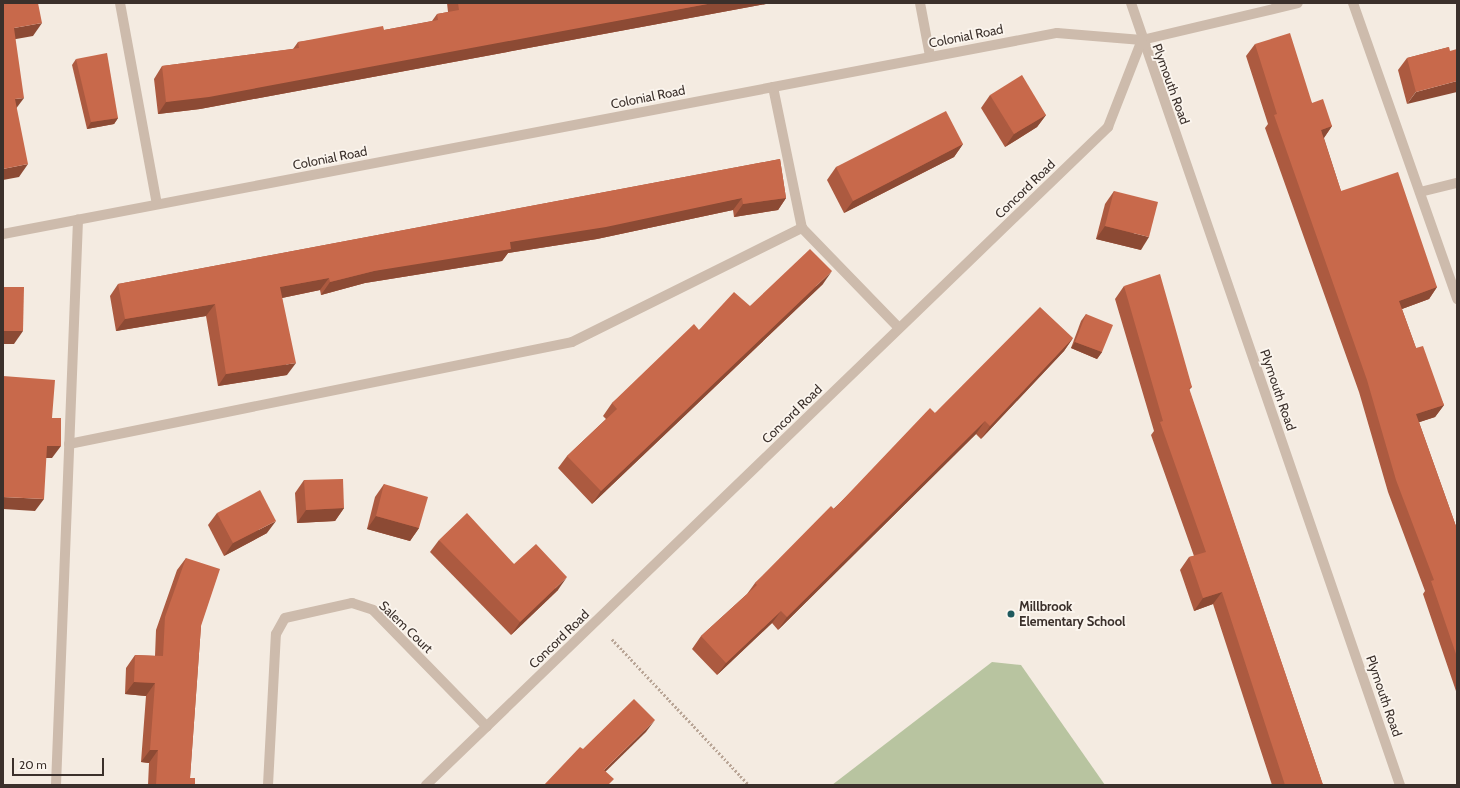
<!DOCTYPE html>
<style>
body{margin:0}
#map{position:relative;width:1460px;height:788px;overflow:hidden;background:#f4ebe1;font-family:Cabin,sans-serif}
div>[style]{position:absolute}
[style*='--x']{left:calc(var(--x)*1px);top:calc(var(--y)*1px);width:calc(var(--w)*1px);rotate:calc(var(--a)*1deg)}
.green>*{inset:0;background:#b8c4a0}
.path>*{height:2.5px;margin-top:-1.25px;transform-origin:0;background:repeating-linear-gradient(90deg,#b9a596 0 2px,transparent 0 4px)}
.service>*{height:10px;margin:-5px;padding:0 5px;transform-origin:5px;border-radius:5px;background:#cdbbac}
.minor>*{height:10px;margin:-5px;padding:0 5px;transform-origin:5px;border-radius:5px;background:#cdbbac}
.wall>*{inset:0;background:#ac5a40}
.shaded-wall>*{inset:0;background:#8c4a34}
.building>*{inset:0;background:#c8694b}
.dots>*{width:11px;height:11px;translate:-50% -50%;box-sizing:border-box;border:2px solid #fbf5ee;border-radius:50%}
span{translate:-50% -50%;white-space:nowrap;text-align:center;line-height:1.15;-webkit-text-stroke:3.5px #fbf5ee;paint-order:stroke}
.street-label{font-size:13px;color:#3b302b}
.poi-label{font-size:13px;color:#3b302b;font-weight:700}
.left{translate:0 -50%;text-align:left}
.frame{position:absolute;inset:0;border:4px solid #3b302b;pointer-events:none}
.scale{position:absolute;left:12px;top:758px;width:92px;height:18px;box-sizing:border-box;border:2px solid #3b302b;border-top:0;padding-left:5px;font-size:12px;line-height:14px;white-space:nowrap;color:#3b302b;-webkit-text-stroke:3px #fbf5ee;paint-order:stroke}
</style>
<div id="map">
<div class="green">
<i style="clip-path:polygon(992px 662px,1021px 665px,1105px 785px,832px 785px)"></i>
</div>
<div class="path">
<i style="--x:612;--y:639;--w:200;--a:46.8"></i>
</div>
<div class="service">
<i style="--x:120;--y:3;--w:204;--a:79.6"></i>
<i style="--x:920;--y:3;--w:54;--a:79.3"></i>
<i style="--x:1353;--y:3;--w:314;--a:70.6"></i>
<i style="--x:773;--y:87;--w:144;--a:78.4"></i>
<i style="--x:802;--y:228;--w:139;--a:45.9"></i>
<i style="--x:1420;--y:192;--w:38;--a:-14"></i>
<i style="--x:69;--y:444;--w:513;--a:-11.46"></i>
<i style="--x:572;--y:342;--w:257;--a:-26.4"></i>
<i style="--x:56;--y:785;--w:566;--a:-87.77"></i>
</div>
<div class="minor">
<i style="--x:1131;--y:3;--w:827;--a:71.02"></i>
<i style="--x:3;--y:234;--w:1073;--a:-10.8"></i>
<i style="--x:1057;--y:33;--w:85;--a:4.7"></i>
<i style="--x:1142;--y:40;--w:160;--a:-13.3"></i>
<i style="--x:268;--y:785;--w:151;--a:-87"></i>
<i style="--x:276;--y:634;--w:18;--a:-61"></i>
<i style="--x:285;--y:618;--w:69;--a:-12.6"></i>
<i style="--x:352;--y:603;--w:22;--a:18"></i>
<i style="--x:373;--y:610;--w:163;--a:45.7"></i>
<i style="--x:426;--y:785;--w:948;--a:-43.97"></i>
<i style="--x:1108;--y:127;--w:93;--a:-68.7"></i>
</div>
<div class="wall">
<i style="clip-path:polygon(447px 3px,771px 3px,200px 109px,158px 114px,154px 79px,162px 66px,293px 49px,298px 42px,384px 30px,432px 21px,437px 14px,448px 12px)"></i>
<i style="clip-path:polygon(1255px 44px,1312px 103px,1332px 126px,1324px 138px,1341px 191px,1437px 287px,1429px 299px,1402px 309px,1416px 348px,1444px 405px,1435px 417px,1419px 422px,1457px 529px,1457px 694px,1423px 594px,1425px 591px,1388px 492px,1359px 392px,1265px 128px,1268px 124px,1246px 56px)"></i>
<i style="clip-path:polygon(1449px 47px,1407px 104px,1398px 70px,1407px 58px)"></i>
<i style="clip-path:polygon(76px 59px,118px 118px,114px 124px,87px 129px,72px 65px)"></i>
<i style="clip-path:polygon(990px 95px,1046px 115px,1037px 127px,1005px 147px,981px 108px)"></i>
<i style="clip-path:polygon(963px 144px,954px 157px,844px 213px,827px 180px,836px 167px)"></i>
<i style="clip-path:polygon(780px 159px,786px 198px,778px 210px,734px 217px,733px 210px,597px 239px,508px 253px,502px 261px,365px 283px,321px 295px,320px 290px,282px 298px,287px 375px,218px 386px,206px 316px,116px 331px,110px 296px,118px 284px)"></i>
<i style="clip-path:polygon(1114px 191px,1141px 250px,1096px 239px,1105px 204px)"></i>
<i style="clip-path:polygon(823px 284px,592px 504px,558px 468px,567px 456px,606px 419px,603px 416px,612px 403px,699px 330px,750px 306px)"></i>
<i style="clip-path:polygon(1124px 286px,1192px 387px,1189px 390px,1323px 785px,1272px 785px,1213px 604px,1194px 611px,1180px 570px,1189px 557px,1194px 556px,1151px 435px,1154px 431px,1115px 299px)"></i>
<i style="clip-path:polygon(1086px 314px,1102px 352px,1097px 359px,1071px 348px,1081px 321px)"></i>
<i style="clip-path:polygon(1073px 338px,1064px 351px,981px 439px,976px 434px,778px 630px,772px 623px,717px 675px,692px 649px,701px 636px,747px 594px,755px 583px,935px 413px)"></i>
<i style="clip-path:polygon(304px 480px,344px 508px,335px 521px,297px 523px,295px 493px)"></i>
<i style="clip-path:polygon(384px 484px,419px 528px,410px 541px,367px 529px,375px 497px)"></i>
<i style="clip-path:polygon(217px 513px,267px 533px,224px 556px,208px 525px)"></i>
<i style="clip-path:polygon(439px 540px,514px 564px,558px 590px,511px 635px,430px 552px)"></i>
<i style="clip-path:polygon(186px 558px,201px 626px,190px 778px,195px 785px,148px 785px,149px 763px,141px 762px,146px 696px,125px 694px,126px 668px,135px 655px,155px 656px,156px 630px,177px 570px)"></i>
</div>
<div class="shaded-wall">
<i style="clip-path:polygon(713px 3px,771px 3px,200px 109px,158px 114px,166px 102px)"></i>
<i style="clip-path:polygon(42px 23px,33px 36px,5px 41px,14px 28px)"></i>
<i style="clip-path:polygon(1457px 81px,1457px 92px,1407px 104px,1416px 92px)"></i>
<i style="clip-path:polygon(24px 98px,15px 110px,15px 99px)"></i>
<i style="clip-path:polygon(1046px 115px,1037px 127px,1005px 147px,1014px 134px)"></i>
<i style="clip-path:polygon(118px 118px,114px 124px,87px 129px,91px 122px)"></i>
<i style="clip-path:polygon(1332px 126px,1323px 139px,1321px 130px)"></i>
<i style="clip-path:polygon(963px 144px,954px 157px,844px 213px,853px 201px)"></i>
<i style="clip-path:polygon(28px 164px,19px 177px,3px 180px,3px 169px)"></i>
<i style="clip-path:polygon(742px 198px,733px 210px,597px 239px,508px 253px,502px 261px,365px 283px,321px 295px,330px 282px,374px 271px,510px 242px)"></i>
<i style="clip-path:polygon(786px 198px,778px 210px,734px 217px,743px 204px)"></i>
<i style="clip-path:polygon(1105px 226px,1149px 237px,1141px 250px,1096px 239px)"></i>
<i style="clip-path:polygon(832px 271px,823px 284px,592px 504px,601px 491px)"></i>
<i style="clip-path:polygon(329px 278px,320px 290px,272px 300px,280px 287px)"></i>
<i style="clip-path:polygon(1437px 287px,1429px 299px,1391px 313px,1399px 301px)"></i>
<i style="clip-path:polygon(215px 304px,206px 316px,116px 331px,125px 319px)"></i>
<i style="clip-path:polygon(3px 331px,23px 331px,14px 344px,3px 344px)"></i>
<i style="clip-path:polygon(1073px 338px,1064px 351px,981px 439px,990px 426px)"></i>
<i style="clip-path:polygon(1075px 342px,1102px 352px,1097px 359px,1071px 348px)"></i>
<i style="clip-path:polygon(296px 363px,287px 375px,218px 386px,226px 374px)"></i>
<i style="clip-path:polygon(1444px 405px,1435px 417px,1408px 426px,1416px 414px)"></i>
<i style="clip-path:polygon(985px 421px,976px 434px,778px 630px,787px 617px)"></i>
<i style="clip-path:polygon(47px 446px,61px 446px,52px 458px,39px 458px)"></i>
<i style="clip-path:polygon(3px 497px,44px 499px,35px 511px,3px 509px)"></i>
<i style="clip-path:polygon(344px 508px,335px 521px,297px 523px,306px 510px)"></i>
<i style="clip-path:polygon(376px 516px,419px 528px,410px 541px,367px 529px)"></i>
<i style="clip-path:polygon(276px 521px,267px 533px,224px 556px,233px 543px)"></i>
<i style="clip-path:polygon(567px 577px,558px 590px,511px 635px,520px 622px)"></i>
<i style="clip-path:polygon(1222px 592px,1213px 604px,1194px 611px,1203px 598px)"></i>
<i style="clip-path:polygon(781px 611px,772px 623px,717px 675px,726px 663px)"></i>
<i style="clip-path:polygon(134px 682px,155px 683px,146px 696px,125px 694px)"></i>
<i style="clip-path:polygon(655px 720px,646px 732px,595px 782px,604px 770px)"></i>
<i style="clip-path:polygon(150px 750px,158px 750px,149px 763px,141px 762px)"></i>
</div>
<div class="building">
<i style="clip-path:polygon(3px 3px,38px 3px,42px 23px,14px 28px,24px 98px,15px 99px,28px 164px,3px 169px)"></i>
<i style="clip-path:polygon(458px 3px,713px 3px,209px 97px,166px 102px,162px 66px,299px 48px,298px 42px,383px 26px,384px 30px,438px 20px,437px 14px,459px 10px)"></i>
<i style="clip-path:polygon(1290px 33px,1312px 103px,1323px 99px,1332px 126px,1321px 130px,1341px 191px,1398px 172px,1437px 287px,1399px 301px,1416px 348px,1423px 346px,1444px 405px,1416px 414px,1457px 529px,1457px 657px,1431px 581px,1434px 580px,1396px 480px,1367px 380px,1274px 115px,1277px 114px,1255px 44px)"></i>
<i style="clip-path:polygon(1449px 47px,1450px 51px,1457px 49px,1457px 81px,1416px 92px,1407px 58px)"></i>
<i style="clip-path:polygon(107px 53px,118px 118px,91px 122px,76px 59px)"></i>
<i style="clip-path:polygon(1022px 75px,1046px 115px,1014px 134px,990px 95px)"></i>
<i style="clip-path:polygon(946px 111px,963px 144px,853px 201px,836px 167px)"></i>
<i style="clip-path:polygon(780px 159px,786px 198px,743px 204px,742px 198px,606px 227px,510px 242px,511px 249px,374px 271px,330px 282px,329px 278px,280px 287px,296px 363px,226px 374px,215px 304px,125px 319px,118px 284px)"></i>
<i style="clip-path:polygon(1114px 191px,1158px 202px,1149px 237px,1105px 226px)"></i>
<i style="clip-path:polygon(810px 249px,832px 271px,601px 491px,567px 456px,617px 409px,612px 403px,694px 324px,699px 330px,734px 292px,750px 306px)"></i>
<i style="clip-path:polygon(1160px 274px,1192px 387px,1189px 388px,1323px 785px,1285px 785px,1222px 592px,1203px 598px,1189px 557px,1206px 552px,1160px 422px,1163px 421px,1124px 286px)"></i>
<i style="clip-path:polygon(3px 287px,24px 287px,23px 331px,3px 331px)"></i>
<i style="clip-path:polygon(1040px 307px,1073px 338px,990px 426px,985px 421px,787px 617px,781px 611px,726px 663px,701px 636px,757px 585px,755px 583px,831px 506px,834px 509px,930px 408px,935px 413px)"></i>
<i style="clip-path:polygon(1086px 314px,1113px 325px,1102px 352px,1075px 342px)"></i>
<i style="clip-path:polygon(3px 376px,55px 380px,52px 418px,61px 418px,61px 446px,47px 446px,44px 499px,3px 497px)"></i>
<i style="clip-path:polygon(343px 479px,344px 508px,306px 510px,304px 480px)"></i>
<i style="clip-path:polygon(384px 484px,428px 497px,419px 528px,376px 516px)"></i>
<i style="clip-path:polygon(260px 490px,276px 521px,233px 543px,217px 513px)"></i>
<i style="clip-path:polygon(467px 513px,514px 564px,536px 544px,567px 577px,520px 622px,439px 540px)"></i>
<i style="clip-path:polygon(186px 558px,220px 569px,201px 626px,190px 778px,195px 778px,195px 785px,156px 785px,158px 750px,150px 750px,155px 683px,134px 682px,135px 655px,163px 656px,165px 617px)"></i>
<i style="clip-path:polygon(634px 699px,655px 720px,604px 770px,614px 779px,608px 785px,544px 785px,580px 747px,583px 749px)"></i>
</div>
<div class="dots">
<i style="left:1011px;top:614px;background:#1f5a5e"></i>
</div>
<div class="street-label">
<span style="left:966px;top:36px;rotate:-11deg">Colonial Road</span>
<span style="left:1171px;top:84px;rotate:70deg">Plymouth Road</span>
<span style="left:648px;top:97px;rotate:-11deg">Colonial Road</span>
<span style="left:330px;top:158px;rotate:-11deg">Colonial Road</span>
<span style="left:1025px;top:189px;rotate:-44deg">Concord Road</span>
<span style="left:1278px;top:390px;rotate:71deg">Plymouth Road</span>
<span style="left:792px;top:414px;rotate:-44deg">Concord Road</span>
<span style="left:406px;top:627px;rotate:44deg">Salem Court</span>
<span style="left:559px;top:639px;rotate:-44deg">Concord Road</span>
<span style="left:1384px;top:696px;rotate:71deg">Plymouth Road</span>
</div>
<div class="poi-label">
<span class="left" style="left:1019px;top:614px">Millbrook<br>Elementary School</span>
</div>
<div class="frame"></div>
<div class="scale">20 m</div>
</div>
